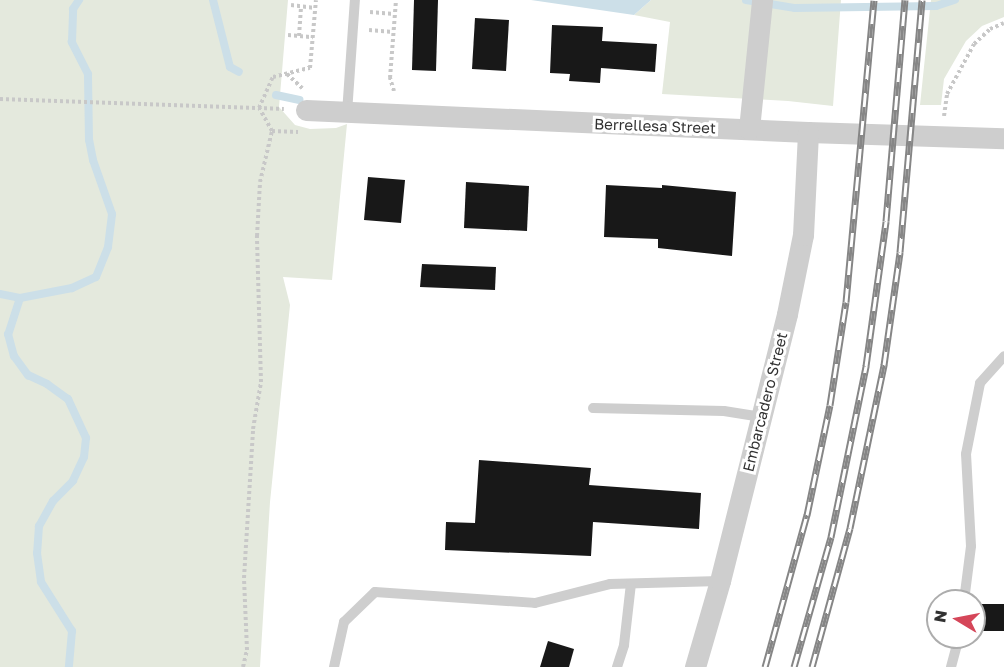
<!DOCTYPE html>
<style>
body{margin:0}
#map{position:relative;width:1004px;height:667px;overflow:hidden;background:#fff;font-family:"Golos Text",sans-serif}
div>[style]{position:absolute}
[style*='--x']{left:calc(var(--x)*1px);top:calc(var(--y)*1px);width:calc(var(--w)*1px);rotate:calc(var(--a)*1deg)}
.green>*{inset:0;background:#e4e9dd}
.water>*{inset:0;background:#ccdfe8}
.stream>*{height:8px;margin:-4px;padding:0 4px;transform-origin:4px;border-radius:4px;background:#ccdfe8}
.building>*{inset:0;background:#181818}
.path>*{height:4px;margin-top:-2px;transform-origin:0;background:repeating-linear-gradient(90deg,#c8c8c8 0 3px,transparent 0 6px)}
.lane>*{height:10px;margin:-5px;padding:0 5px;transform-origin:5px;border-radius:5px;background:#cecece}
.street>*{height:21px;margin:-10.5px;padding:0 10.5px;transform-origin:10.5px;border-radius:10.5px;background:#cecece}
.rail>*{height:7px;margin-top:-3.5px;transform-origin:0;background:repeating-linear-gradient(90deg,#fff 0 14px,#868686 0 28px);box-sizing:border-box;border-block:2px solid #868686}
span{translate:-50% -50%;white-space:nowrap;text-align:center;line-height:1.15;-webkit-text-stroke:6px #fff;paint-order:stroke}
.street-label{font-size:15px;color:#313131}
.north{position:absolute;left:926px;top:589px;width:60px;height:60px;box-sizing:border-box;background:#fff;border:2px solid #adadad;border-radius:50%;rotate:280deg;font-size:16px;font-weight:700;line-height:24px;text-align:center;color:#313131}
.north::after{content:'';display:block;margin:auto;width:21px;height:27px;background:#d54659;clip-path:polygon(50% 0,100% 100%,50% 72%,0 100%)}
</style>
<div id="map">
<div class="green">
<i style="clip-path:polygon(0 0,288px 0,279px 107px,295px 125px,310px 129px,336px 128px,347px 124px,332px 280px,283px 277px,290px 305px,270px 502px,260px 667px,0 667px)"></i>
<i style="clip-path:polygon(651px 0,841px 0,833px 106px,788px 101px,662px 94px,670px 22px,634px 15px)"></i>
<i style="clip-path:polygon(931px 0,1004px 0,1004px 17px,982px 26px,966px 41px,944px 79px,941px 105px,920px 105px)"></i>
</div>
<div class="water">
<i style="clip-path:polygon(531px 0,651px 0,634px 15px)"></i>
</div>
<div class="stream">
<i style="--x:213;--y:0;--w:69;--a:75.8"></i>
<i style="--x:230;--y:67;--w:10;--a:29"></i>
<i style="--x:746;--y:0;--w:50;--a:9.3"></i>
<i style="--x:795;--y:8;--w:141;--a:-0.8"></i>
<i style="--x:936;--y:6;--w:20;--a:-18"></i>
<i style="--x:276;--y:95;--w:24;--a:12"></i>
<i style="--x:0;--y:294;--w:20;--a:11"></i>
<i style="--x:20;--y:298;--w:53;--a:-10.9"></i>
<i style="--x:72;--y:288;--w:26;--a:-25"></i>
<i style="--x:96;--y:277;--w:32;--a:-68"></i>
<i style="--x:108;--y:247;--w:33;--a:-83"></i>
<i style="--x:112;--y:214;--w:57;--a:-109.4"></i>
<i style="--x:93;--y:160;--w:20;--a:-101"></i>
<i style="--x:89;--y:140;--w:66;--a:-90.9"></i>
<i style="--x:88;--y:74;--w:36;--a:-117"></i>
<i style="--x:72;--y:42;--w:33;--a:-88"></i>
<i style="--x:73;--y:9;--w:11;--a:-56"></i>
<i style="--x:20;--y:298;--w:38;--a:108"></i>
<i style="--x:8;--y:334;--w:23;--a:75"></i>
<i style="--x:14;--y:356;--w:24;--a:54"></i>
<i style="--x:28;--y:375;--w:21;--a:25"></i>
<i style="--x:47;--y:384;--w:26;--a:36"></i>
<i style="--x:68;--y:399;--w:43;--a:65.2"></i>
<i style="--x:86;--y:438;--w:19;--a:96"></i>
<i style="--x:84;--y:457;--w:26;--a:115"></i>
<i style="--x:73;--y:481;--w:28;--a:135"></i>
<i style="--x:53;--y:501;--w:29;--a:119"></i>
<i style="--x:39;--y:526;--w:27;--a:94"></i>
<i style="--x:37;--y:553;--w:29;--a:82"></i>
<i style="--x:41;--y:582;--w:58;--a:57.7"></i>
<i style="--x:72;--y:631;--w:36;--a:95"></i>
</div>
<div class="building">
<i style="clip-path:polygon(414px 0,438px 0,436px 71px,412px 70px)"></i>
<i style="clip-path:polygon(475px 18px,509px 20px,506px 71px,472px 69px)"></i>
<i style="clip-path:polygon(552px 25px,603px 27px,602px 41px,657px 44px,655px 72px,601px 68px,600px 83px,569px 81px,570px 74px,550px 73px)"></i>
<i style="clip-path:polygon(368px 177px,405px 180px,401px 223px,364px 220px)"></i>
<i style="clip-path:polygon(466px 182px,529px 186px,527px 231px,464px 228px)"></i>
<i style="clip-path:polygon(606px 185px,662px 188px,662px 185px,736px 192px,732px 256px,658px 248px,658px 239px,604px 237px)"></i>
<i style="clip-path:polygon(422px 264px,496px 267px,495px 290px,420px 287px)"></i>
<i style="clip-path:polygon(479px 460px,591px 468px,589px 485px,701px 493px,699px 529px,593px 522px,591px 556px,445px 550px,446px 522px,475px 523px)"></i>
<i style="clip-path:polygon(979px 604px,1004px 604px,1004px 631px,978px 631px)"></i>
<i style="clip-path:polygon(548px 641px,574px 649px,569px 667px,540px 667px)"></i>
</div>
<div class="path">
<i style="--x:291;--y:5;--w:24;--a:7"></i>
<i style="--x:370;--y:12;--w:24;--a:5"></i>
<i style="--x:369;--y:30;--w:24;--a:5"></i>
<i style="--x:288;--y:35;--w:25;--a:5"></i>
<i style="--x:299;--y:36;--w:30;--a:-86"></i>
<i style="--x:287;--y:74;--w:21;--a:43"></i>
<i style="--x:394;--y:91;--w:14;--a:-107"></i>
<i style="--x:390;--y:78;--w:78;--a:-85.6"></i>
<i style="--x:0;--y:99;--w:284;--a:2"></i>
<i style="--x:944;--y:116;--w:22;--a:-82"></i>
<i style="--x:947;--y:94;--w:57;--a:-61.6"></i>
<i style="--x:974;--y:44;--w:22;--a:-43"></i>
<i style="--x:990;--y:29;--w:15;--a:-23"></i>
<i style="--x:272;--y:131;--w:26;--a:2"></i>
<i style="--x:243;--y:667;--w:17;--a:-77"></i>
<i style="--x:247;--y:650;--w:72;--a:-92.4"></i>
<i style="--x:244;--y:578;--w:149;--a:-86.5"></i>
<i style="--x:253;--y:429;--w:48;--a:-80.3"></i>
<i style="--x:261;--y:382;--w:146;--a:-91.6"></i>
<i style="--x:257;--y:236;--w:54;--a:-86.8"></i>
<i style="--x:260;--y:182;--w:52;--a:-76.8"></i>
<i style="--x:272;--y:131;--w:26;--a:-119"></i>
<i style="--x:259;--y:108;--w:34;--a:-66"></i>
<i style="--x:273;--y:77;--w:38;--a:-14"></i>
<i style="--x:310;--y:68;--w:68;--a:-85"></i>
</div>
<div class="lane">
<i style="--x:347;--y:113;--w:113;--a:-86"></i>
<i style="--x:593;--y:408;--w:131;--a:1.3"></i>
<i style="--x:724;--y:411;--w:38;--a:9"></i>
<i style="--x:964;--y:601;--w:55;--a:-82.7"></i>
<i style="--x:971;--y:546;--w:92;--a:-93.1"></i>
<i style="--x:966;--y:454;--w:72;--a:-78.8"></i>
<i style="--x:980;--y:383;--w:36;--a:-48"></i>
<i style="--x:334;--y:667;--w:46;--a:-77.5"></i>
<i style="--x:344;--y:622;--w:43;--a:-44.1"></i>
<i style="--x:375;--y:592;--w:160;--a:3.9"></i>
<i style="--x:535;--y:603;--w:77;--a:-14.2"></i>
<i style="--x:610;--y:584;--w:110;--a:-1.6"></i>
<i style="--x:617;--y:667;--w:23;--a:-72"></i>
<i style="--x:624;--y:645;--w:61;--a:-83.5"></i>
<i style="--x:951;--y:667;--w:31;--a:-75"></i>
</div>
<div class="street">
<i style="--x:306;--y:110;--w:502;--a:2.51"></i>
<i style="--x:808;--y:132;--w:196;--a:1.8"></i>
<i style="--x:749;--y:129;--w:130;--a:-84.2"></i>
<i style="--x:695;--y:667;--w:90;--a:-73.8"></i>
<i style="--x:720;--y:581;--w:275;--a:-75.9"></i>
<i style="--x:787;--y:314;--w:81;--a:-78.6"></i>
<i style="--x:803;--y:235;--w:103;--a:-87.2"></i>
</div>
<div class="rail">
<i style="--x:765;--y:667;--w:158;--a:-74.6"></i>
<i style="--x:807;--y:515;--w:112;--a:-78.2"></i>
<i style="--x:830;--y:405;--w:104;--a:-81.2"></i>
<i style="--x:846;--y:302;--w:303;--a:-84.7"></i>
<i style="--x:794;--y:667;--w:135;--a:-74.1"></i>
<i style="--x:831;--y:537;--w:175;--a:-78.4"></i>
<i style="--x:866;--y:366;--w:146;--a:-82.1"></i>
<i style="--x:886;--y:221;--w:222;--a:-85.1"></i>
<i style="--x:812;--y:667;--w:144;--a:-74.7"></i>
<i style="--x:850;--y:528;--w:167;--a:-78.2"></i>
<i style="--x:884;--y:365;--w:114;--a:-81.9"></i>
<i style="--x:900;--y:252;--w:253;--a:-85"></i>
</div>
<div class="street-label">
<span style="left:655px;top:126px;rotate:2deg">Berrellesa Street</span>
<span style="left:765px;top:402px;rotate:-76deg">Embarcadero Street</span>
</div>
<div class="north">N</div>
</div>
